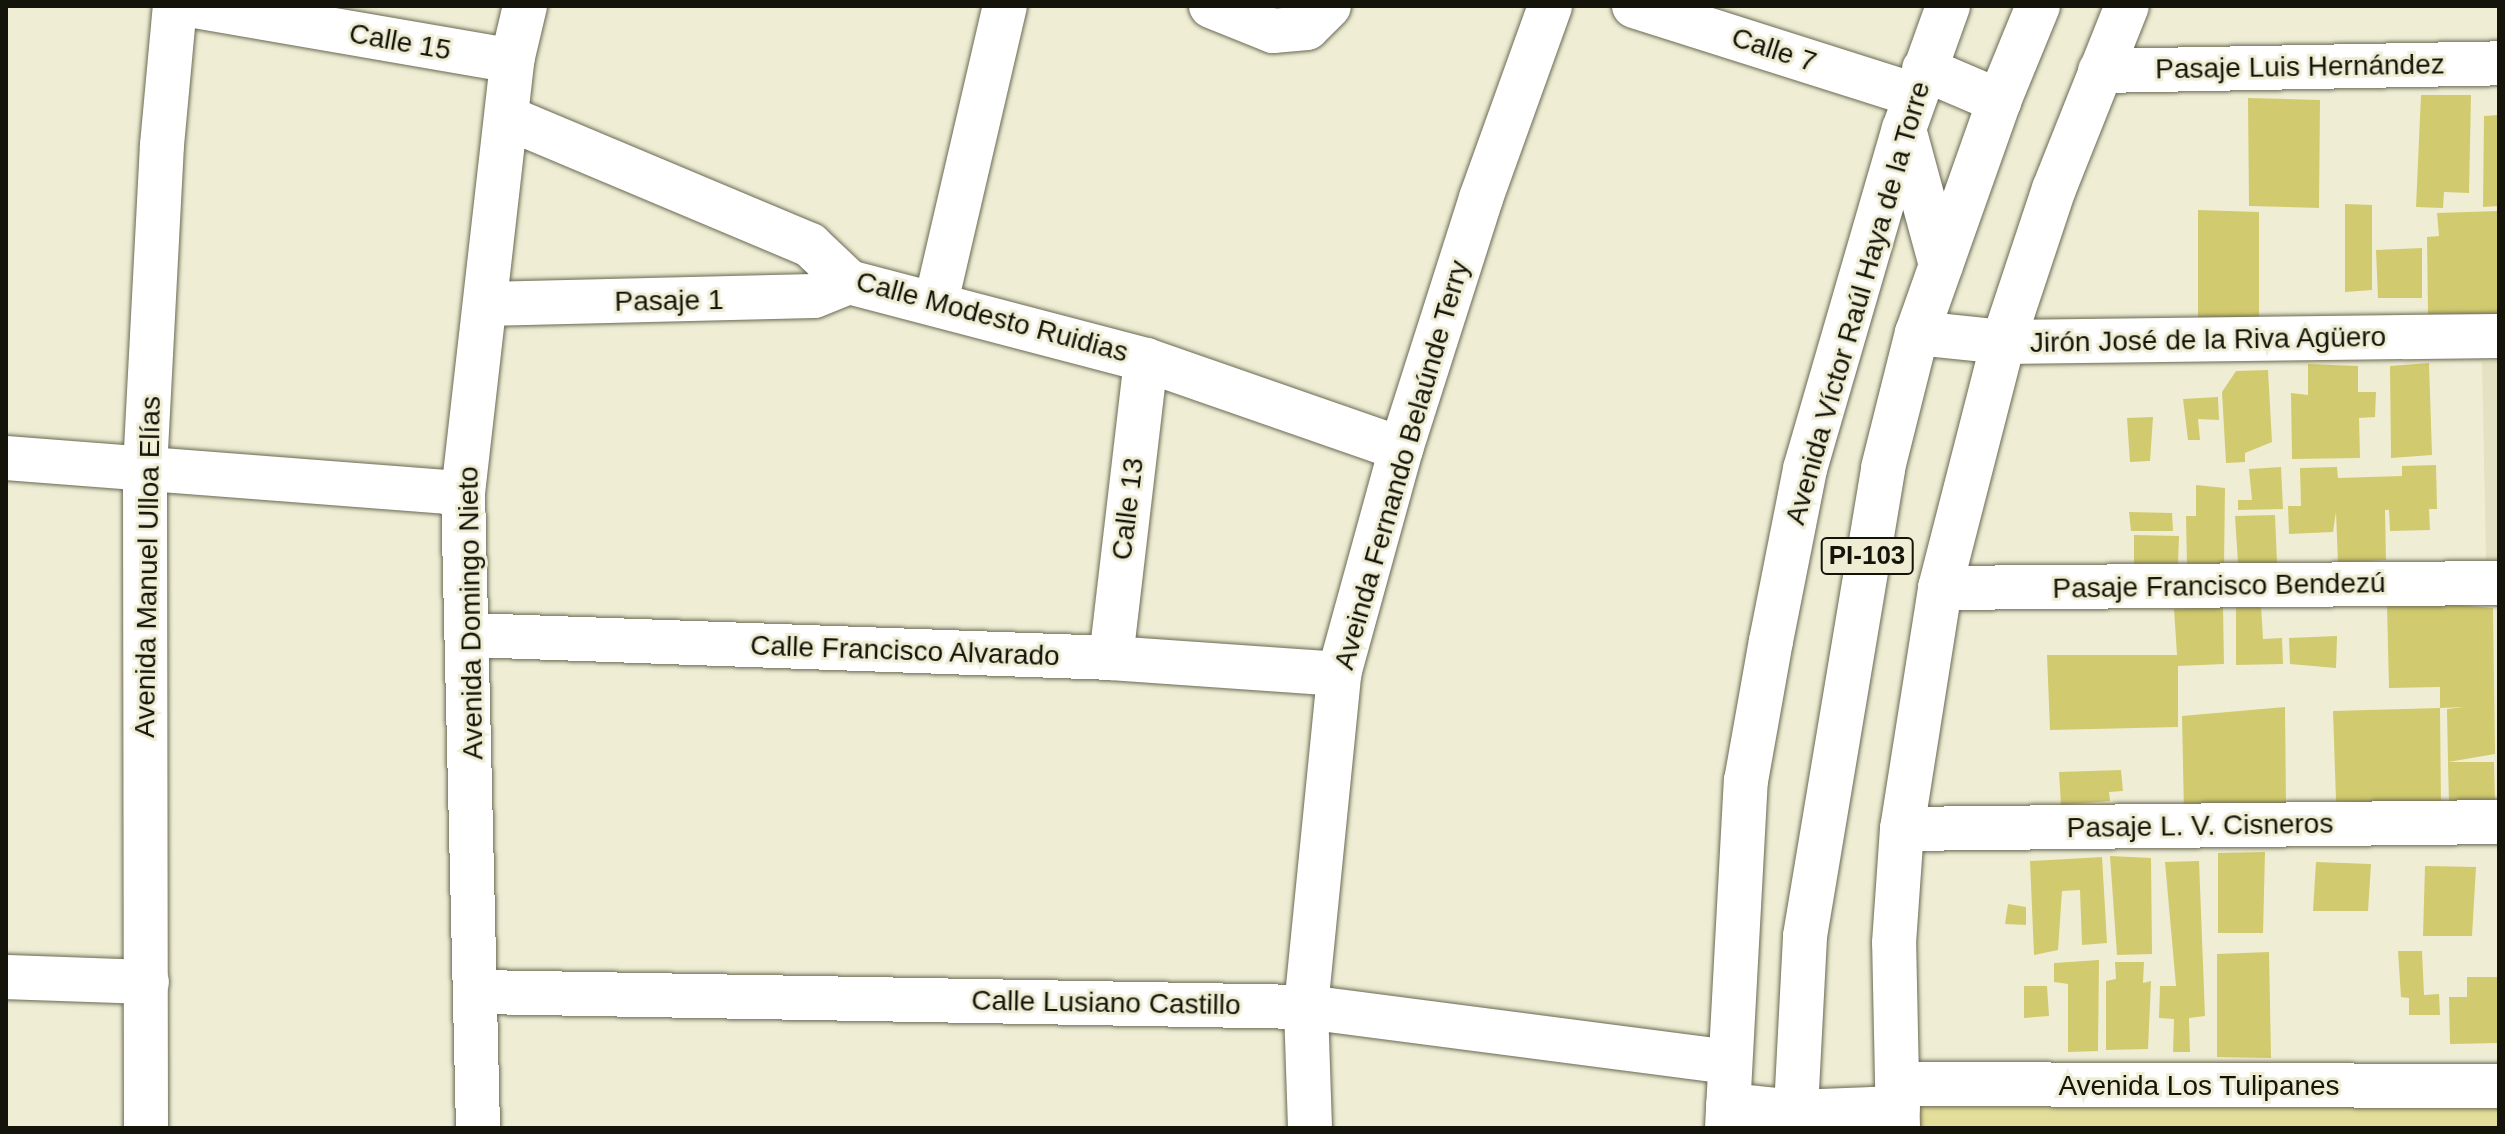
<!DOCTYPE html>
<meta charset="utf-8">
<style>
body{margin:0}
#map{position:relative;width:2505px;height:1134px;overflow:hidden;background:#efeed5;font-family:Arial,sans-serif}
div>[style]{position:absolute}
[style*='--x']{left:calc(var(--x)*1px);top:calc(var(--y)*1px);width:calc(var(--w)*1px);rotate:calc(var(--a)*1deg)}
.built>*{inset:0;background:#e4e2c2}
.green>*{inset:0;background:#e3de99}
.building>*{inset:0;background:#d2ca6e}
.roads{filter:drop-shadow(0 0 2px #6a6953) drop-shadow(0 0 2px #6a6953)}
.street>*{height:44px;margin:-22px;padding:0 22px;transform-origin:22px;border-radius:22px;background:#fff}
.primary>*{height:44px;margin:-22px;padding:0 22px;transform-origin:22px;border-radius:22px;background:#fff}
span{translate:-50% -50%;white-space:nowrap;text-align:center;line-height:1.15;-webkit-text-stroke:6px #efeed5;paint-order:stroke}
.shield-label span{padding:2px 6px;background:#efeed5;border:2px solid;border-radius:6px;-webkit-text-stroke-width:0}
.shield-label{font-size:26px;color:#14140b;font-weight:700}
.street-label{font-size:28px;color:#14140b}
.frame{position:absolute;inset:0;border:8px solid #14140b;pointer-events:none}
</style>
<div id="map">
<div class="built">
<i style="clip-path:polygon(2499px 361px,2499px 559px,2486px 560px,2482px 362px)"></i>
</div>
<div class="green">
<i style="clip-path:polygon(1915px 1101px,2499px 1101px,2499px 1128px,1914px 1128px)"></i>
</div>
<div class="building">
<i style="clip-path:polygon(2421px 95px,2471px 95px,2469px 193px,2444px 192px,2443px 208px,2416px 207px)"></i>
<i style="clip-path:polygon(2248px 98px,2320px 100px,2319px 208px,2249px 206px)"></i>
<i style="clip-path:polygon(2499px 115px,2499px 206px,2483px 207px,2484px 116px)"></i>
<i style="clip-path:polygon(2345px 204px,2372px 205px,2372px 290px,2345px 292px)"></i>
<i style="clip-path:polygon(2198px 210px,2259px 212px,2259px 326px,2198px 324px)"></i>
<i style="clip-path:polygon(2499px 211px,2499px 314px,2428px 314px,2427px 237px,2439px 236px,2437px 213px)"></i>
<i style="clip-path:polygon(2422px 248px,2422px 298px,2378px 298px,2376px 250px)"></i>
<i style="clip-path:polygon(2429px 363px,2432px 455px,2391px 458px,2390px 366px)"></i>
<i style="clip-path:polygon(2308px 364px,2358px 366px,2358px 392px,2376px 392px,2375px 417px,2359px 418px,2360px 458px,2292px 459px,2291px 393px,2308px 395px)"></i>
<i style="clip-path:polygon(2268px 370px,2272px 442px,2245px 453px,2245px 462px,2226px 463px,2222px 392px,2236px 371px)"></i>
<i style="clip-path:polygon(2218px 397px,2219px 420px,2198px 419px,2200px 440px,2188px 440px,2183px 399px)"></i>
<i style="clip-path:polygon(2153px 417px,2150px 461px,2130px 462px,2127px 418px)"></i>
<i style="clip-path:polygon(2436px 465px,2437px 509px,2429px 509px,2430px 530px,2390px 531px,2389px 510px,2385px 510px,2386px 560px,2338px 563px,2336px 512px,2333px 532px,2289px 534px,2288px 506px,2301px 506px,2300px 468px,2337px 467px,2338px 478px,2402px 476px,2402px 466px)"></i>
<i style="clip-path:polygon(2281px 467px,2283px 509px,2238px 510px,2238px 500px,2252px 500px,2249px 469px)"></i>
<i style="clip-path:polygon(2196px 485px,2225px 488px,2224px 566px,2187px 566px,2186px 516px,2196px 516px)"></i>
<i style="clip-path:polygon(2129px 512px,2172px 513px,2173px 531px,2131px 531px)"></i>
<i style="clip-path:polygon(2275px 515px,2277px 563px,2238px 563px,2235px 516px)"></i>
<i style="clip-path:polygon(2134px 535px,2179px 536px,2178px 564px,2134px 565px)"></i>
<i style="clip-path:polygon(2436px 603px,2493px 608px,2495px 754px,2448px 762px,2494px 762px,2495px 804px,2449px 803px,2448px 762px,2447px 709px,2465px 707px,2440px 708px,2440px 687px,2389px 688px,2387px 604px)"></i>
<i style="clip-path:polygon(2236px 606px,2261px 606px,2263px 639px,2282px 638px,2283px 664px,2236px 665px)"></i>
<i style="clip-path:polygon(2223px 607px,2224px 664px,2178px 666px,2178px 727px,2050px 730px,2047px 655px,2177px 655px,2174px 609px)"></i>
<i style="clip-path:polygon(2337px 636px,2336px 668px,2290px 664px,2289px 638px)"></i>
<i style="clip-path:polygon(2285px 707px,2286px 807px,2184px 813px,2182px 716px)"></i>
<i style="clip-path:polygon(2440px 708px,2441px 806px,2336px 801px,2333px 711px)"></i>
<i style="clip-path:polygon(2121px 770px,2123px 791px,2109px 792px,2110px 801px,2061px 805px,2059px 772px)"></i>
<i style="clip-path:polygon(2265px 852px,2263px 933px,2218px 933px,2218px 853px)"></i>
<i style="clip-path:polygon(2110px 856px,2151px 858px,2152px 954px,2117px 955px)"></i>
<i style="clip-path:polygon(2102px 857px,2107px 943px,2082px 945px,2080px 890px,2062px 891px,2058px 950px,2034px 955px,2030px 861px)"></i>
<i style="clip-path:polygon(2199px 861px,2205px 1016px,2189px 1018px,2190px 1052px,2173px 1052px,2174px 1019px,2159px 1018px,2160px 986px,2176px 986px,2165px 862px)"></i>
<i style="clip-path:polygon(2316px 862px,2371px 864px,2368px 911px,2313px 911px)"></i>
<i style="clip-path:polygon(2425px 866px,2476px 867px,2472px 936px,2423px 936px)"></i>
<i style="clip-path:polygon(2008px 904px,2026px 907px,2026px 925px,2005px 924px)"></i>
<i style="clip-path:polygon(2398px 951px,2422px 951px,2424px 995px,2439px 994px,2440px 1015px,2409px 1015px,2409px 998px,2401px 997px)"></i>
<i style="clip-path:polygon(2269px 952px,2271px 1058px,2217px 1057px,2217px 954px)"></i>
<i style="clip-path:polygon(2099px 960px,2098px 1051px,2068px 1052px,2068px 984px,2054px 982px,2054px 963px)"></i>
<i style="clip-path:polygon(2115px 962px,2144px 962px,2143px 983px,2151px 981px,2148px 1049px,2106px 1050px,2106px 981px,2116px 979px)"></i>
<i style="clip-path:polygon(2467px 977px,2499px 977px,2499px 1043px,2450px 1044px,2449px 997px,2467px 997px)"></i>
<i style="clip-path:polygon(2024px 986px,2047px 986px,2049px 1016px,2024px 1018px)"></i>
</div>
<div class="roads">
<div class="street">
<i style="--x:195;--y:6;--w:322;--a:9.8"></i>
<i style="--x:1211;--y:6;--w:67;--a:22"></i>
<i style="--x:1273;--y:31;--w:34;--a:-5"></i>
<i style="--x:1307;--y:28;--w:31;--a:-45"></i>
<i style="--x:1634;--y:6;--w:294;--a:17.6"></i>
<i style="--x:1924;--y:69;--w:82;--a:23.1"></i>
<i style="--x:2100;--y:71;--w:399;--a:-1.1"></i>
<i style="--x:508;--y:118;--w:328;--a:22.8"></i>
<i style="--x:810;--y:245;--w:54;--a:43.5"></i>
<i style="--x:849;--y:282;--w:307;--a:14.7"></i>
<i style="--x:1146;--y:360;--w:270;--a:19.2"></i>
<i style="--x:1904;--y:129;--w:141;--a:74.8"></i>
<i style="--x:936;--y:302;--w:304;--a:-76.9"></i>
<i style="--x:485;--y:304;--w:329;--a:-1.4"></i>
<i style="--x:814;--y:296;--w:38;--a:-22"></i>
<i style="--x:1917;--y:333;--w:86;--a:6"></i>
<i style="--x:2003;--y:342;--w:496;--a:-0.7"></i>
<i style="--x:6;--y:458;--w:458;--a:4.4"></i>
<i style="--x:1940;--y:588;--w:559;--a:-0.51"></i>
<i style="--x:470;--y:635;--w:641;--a:2.05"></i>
<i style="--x:1111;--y:658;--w:229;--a:4"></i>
<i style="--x:1111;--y:658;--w:300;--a:-83.3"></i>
<i style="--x:1902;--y:829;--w:597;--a:-0.67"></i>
<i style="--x:6;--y:977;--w:141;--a:2"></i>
<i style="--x:479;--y:992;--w:827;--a:1.04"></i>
<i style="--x:1306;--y:1007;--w:427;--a:7.4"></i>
<i style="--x:1898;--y:1084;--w:601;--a:0.19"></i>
<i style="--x:1728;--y:1105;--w:67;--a:6"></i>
<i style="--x:1795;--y:1112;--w:103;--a:-2.2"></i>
<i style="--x:146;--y:1128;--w:659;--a:-90.09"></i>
<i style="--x:145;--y:469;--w:324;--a:-87"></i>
<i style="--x:162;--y:145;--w:140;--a:-84.7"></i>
<i style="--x:478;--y:1128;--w:635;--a:-91.35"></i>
<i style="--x:463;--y:493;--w:435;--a:-83.5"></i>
<i style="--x:512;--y:61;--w:57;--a:-76.7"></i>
<i style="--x:1310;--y:1128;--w:121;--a:-91.9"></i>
<i style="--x:1306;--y:1007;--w:335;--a:-84.3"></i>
<i style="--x:1339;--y:674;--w:233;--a:-74.6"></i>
<i style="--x:1401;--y:449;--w:263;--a:-72.3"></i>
<i style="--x:1481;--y:198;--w:204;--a:-70.2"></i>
<i style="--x:1727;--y:1128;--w:348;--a:-86.9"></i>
<i style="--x:1746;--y:781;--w:142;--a:-79.9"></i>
<i style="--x:1771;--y:641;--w:175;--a:-78.8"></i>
<i style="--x:1805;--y:469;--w:354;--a:-73.8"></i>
<i style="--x:1904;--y:129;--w:131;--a:-70.3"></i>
<i style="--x:1898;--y:1128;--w:185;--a:-91.2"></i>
<i style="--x:1894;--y:943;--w:114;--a:-86"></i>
<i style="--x:1902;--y:829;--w:244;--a:-81"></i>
<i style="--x:1940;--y:588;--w:254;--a:-75.6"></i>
<i style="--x:2003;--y:342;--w:161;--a:-71.6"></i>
<i style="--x:2054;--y:189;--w:197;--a:-68.3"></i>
</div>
<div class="primary">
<i style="--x:1795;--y:1128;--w:192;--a:-87"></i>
<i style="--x:1805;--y:936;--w:474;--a:-80.5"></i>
<i style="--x:1883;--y:468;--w:139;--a:-75.9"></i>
<i style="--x:1917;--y:333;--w:246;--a:-70.5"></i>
<i style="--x:1999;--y:101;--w:103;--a:-67.7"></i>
</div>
</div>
<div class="shield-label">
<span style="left:1867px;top:556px">PI-103</span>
</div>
<div class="street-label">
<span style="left:400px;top:42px;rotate:10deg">Calle 15</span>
<span style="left:1774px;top:50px;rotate:18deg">Calle 7</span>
<span style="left:2300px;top:67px;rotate:-1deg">Pasaje Luis Hernández</span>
<span style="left:669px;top:301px;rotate:-1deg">Pasaje 1</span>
<span style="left:1858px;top:303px;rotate:-74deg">Avenida Víctor Raúl Haya de la Torre</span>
<span style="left:992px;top:317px;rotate:15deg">Calle Modesto Ruidias</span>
<span style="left:2208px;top:340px;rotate:-1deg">Jirón José de la Riva Agüero</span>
<span style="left:1402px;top:465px;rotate:-74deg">Aveinda Fernando Belaúnde Terry</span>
<span style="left:1128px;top:509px;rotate:-83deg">Calle 13</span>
<span style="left:148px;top:567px;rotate:-89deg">Avenida Manuel Ulloa Elías</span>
<span style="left:2219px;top:586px;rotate:-1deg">Pasaje Francisco Bendezú</span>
<span style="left:471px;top:613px;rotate:-91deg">Avenida Domingo Nieto</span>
<span style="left:905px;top:651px;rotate:2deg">Calle Francisco Alvarado</span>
<span style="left:2200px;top:826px;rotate:-1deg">Pasaje L. V. Cisneros</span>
<span style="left:1106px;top:1003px;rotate:1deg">Calle Lusiano Castillo</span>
<span style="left:2199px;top:1086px">Avenida Los Tulipanes</span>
</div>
<div class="frame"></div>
</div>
